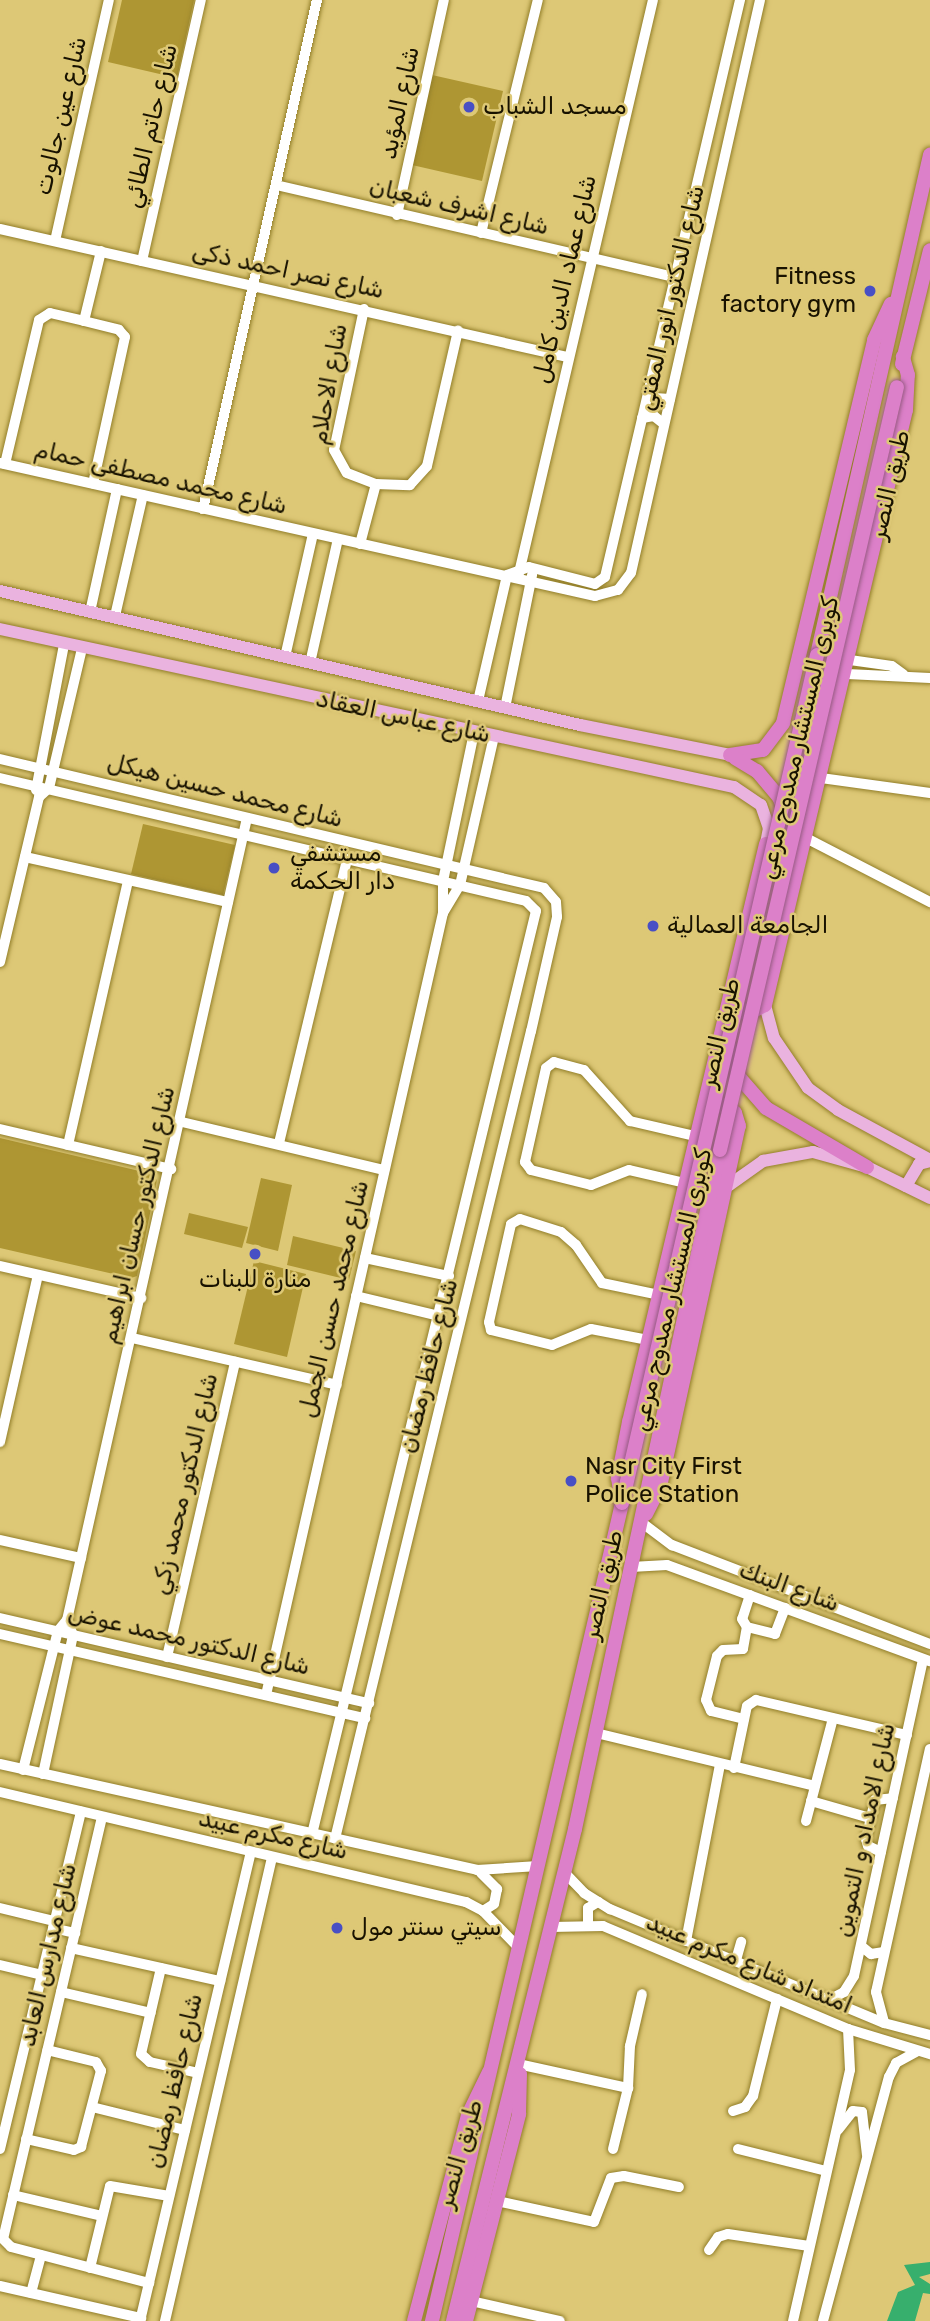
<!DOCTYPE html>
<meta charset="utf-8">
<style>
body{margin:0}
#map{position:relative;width:930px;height:2321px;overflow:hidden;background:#ddc876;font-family:Rubik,"Noto Naskh Arabic",sans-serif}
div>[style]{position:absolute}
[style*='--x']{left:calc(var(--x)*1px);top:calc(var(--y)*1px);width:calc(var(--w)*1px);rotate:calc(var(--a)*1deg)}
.green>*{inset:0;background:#ae9633}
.water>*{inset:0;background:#37af6d}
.roads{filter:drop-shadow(0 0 2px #927e29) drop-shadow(0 0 2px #927e29)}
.minor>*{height:10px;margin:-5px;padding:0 5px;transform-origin:5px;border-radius:5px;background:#fff}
.major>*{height:12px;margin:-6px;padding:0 6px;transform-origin:6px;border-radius:6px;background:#eab3df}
.highway>*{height:14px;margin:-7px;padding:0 7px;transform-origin:7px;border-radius:7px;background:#dc80c9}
.bridges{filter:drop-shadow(0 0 2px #975a83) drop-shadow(0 0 2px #975a83)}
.highway-bridge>*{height:14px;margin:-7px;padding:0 7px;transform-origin:7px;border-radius:7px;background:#dc80c9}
.dots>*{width:19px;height:19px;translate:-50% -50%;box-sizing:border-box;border:4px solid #ddc876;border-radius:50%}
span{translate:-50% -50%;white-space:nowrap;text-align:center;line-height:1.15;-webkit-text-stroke:5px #ddc876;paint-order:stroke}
.street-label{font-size:24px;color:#181200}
.poi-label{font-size:24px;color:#181200}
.left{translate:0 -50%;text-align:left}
.right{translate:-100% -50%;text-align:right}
</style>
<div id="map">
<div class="green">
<i style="clip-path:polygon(122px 0,194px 0,177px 78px,108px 62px)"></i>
<i style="clip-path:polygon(432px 75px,503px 91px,482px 181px,412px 165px)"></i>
<i style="clip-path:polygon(143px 824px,235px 845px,223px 895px,131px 874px)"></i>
<i style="clip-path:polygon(0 1138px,152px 1174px,157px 1180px,137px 1276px,131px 1278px,0 1248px)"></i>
<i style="clip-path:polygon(261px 1178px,292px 1185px,278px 1251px,246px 1243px)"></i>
<i style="clip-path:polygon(189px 1213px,248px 1227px,242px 1248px,184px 1234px)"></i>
<i style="clip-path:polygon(293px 1236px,356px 1251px,349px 1280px,287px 1265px)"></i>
<i style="clip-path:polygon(254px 1261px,306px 1274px,287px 1357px,234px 1344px)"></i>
</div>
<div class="water">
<i style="clip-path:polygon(930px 2262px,930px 2274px,919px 2277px,930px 2284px,930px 2294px,923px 2293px,915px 2321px,887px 2321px,898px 2292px,915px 2285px,904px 2265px)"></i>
</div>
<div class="roads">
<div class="minor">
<i style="--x:276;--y:185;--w:409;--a:13"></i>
<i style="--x:397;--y:215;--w:220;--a:-77.7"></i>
<i style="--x:0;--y:229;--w:581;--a:12.72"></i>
<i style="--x:481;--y:233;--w:240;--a:-76.3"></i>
<i style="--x:55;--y:241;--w:247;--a:-77.4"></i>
<i style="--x:142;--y:261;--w:268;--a:-77.3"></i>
<i style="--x:364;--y:309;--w:144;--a:102"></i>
<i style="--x:334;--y:450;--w:26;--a:61"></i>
<i style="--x:347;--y:473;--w:31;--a:21"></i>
<i style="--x:84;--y:321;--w:72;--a:-76.3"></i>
<i style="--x:648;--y:391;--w:10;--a:45"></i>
<i style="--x:655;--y:398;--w:15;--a:4"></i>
<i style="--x:642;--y:418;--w:12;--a:-9"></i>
<i style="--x:654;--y:416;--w:13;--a:39"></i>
<i style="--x:0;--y:463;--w:610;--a:12.6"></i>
<i style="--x:595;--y:596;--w:24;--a:-15"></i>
<i style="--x:618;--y:590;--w:21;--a:-53"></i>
<i style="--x:631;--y:573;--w:587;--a:-77.31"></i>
<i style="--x:5;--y:464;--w:148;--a:-76.7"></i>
<i style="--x:39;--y:320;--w:13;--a:-32"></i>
<i style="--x:50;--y:313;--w:35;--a:13"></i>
<i style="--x:84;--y:321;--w:36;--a:14"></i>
<i style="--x:119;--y:330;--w:9;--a:49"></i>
<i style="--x:125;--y:337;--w:150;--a:102.3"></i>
<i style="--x:203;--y:509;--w:522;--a:-77.38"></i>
<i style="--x:360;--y:544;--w:62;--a:-75.1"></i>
<i style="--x:376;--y:484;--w:34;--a:2"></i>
<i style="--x:410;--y:485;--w:25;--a:-48"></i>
<i style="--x:427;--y:466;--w:139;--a:-77.1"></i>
<i style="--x:519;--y:573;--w:588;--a:-76.84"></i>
<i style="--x:507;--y:575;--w:23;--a:-20"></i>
<i style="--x:529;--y:567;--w:68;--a:14.4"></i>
<i style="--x:595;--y:584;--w:12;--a:-35"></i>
<i style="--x:605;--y:577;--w:593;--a:-76.83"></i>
<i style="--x:90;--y:612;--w:126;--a:-77.6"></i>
<i style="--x:115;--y:616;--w:124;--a:-77"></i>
<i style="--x:285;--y:657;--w:126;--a:-77.2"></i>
<i style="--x:850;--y:660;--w:42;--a:8.1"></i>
<i style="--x:892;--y:666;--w:14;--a:36"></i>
<i style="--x:310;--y:663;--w:127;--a:-77.3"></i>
<i style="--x:847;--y:674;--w:83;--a:2.8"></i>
<i style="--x:478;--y:701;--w:129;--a:-77"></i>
<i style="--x:505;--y:708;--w:136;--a:-78.5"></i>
<i style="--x:0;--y:759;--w:559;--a:13.34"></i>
<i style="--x:544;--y:888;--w:18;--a:49"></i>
<i style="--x:556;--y:902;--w:15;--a:86"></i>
<i style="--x:557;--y:917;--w:117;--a:102.8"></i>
<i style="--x:531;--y:1031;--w:831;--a:103.64"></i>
<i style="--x:0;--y:778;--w:540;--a:13.16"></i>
<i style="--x:526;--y:901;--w:14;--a:45"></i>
<i style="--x:536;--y:911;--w:950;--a:103.64"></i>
<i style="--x:821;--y:778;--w:110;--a:7.8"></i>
<i style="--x:36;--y:790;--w:149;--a:-79.1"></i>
<i style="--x:806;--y:838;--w:140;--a:27.3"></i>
<i style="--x:25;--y:857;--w:208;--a:12.5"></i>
<i style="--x:443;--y:913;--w:33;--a:-59"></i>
<i style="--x:460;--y:885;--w:152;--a:-77.1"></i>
<i style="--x:0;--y:962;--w:170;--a:-76.7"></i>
<i style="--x:39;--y:797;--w:13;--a:-42"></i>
<i style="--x:49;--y:788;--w:144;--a:-76.7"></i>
<i style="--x:182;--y:1122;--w:208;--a:13.4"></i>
<i style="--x:0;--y:1129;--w:176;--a:13.2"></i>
<i style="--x:279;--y:1143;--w:292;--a:-76.5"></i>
<i style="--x:68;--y:1145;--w:271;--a:-77.2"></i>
<i style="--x:685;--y:1183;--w:57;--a:-166.9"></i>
<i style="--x:629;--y:1170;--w:41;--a:158.5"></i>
<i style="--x:591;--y:1185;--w:62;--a:-166"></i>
<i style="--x:531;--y:1170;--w:10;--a:-127"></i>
<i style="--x:525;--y:1162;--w:96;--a:-77.4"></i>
<i style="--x:546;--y:1068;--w:10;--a:-37"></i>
<i style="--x:554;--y:1062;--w:31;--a:15"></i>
<i style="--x:584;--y:1070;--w:69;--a:48"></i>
<i style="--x:630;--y:1121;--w:67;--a:13"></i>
<i style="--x:365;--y:1258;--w:86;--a:12.1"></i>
<i style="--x:0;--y:1266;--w:145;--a:12.8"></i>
<i style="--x:356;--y:1296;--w:85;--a:13.5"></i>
<i style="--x:132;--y:1338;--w:210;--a:12.9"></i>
<i style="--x:648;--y:1340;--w:58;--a:-169.1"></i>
<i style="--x:591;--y:1329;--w:42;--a:157.7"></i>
<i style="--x:552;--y:1345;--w:63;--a:-166.2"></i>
<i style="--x:491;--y:1330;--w:8;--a:-104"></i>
<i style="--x:489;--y:1322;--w:100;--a:-77.3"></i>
<i style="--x:511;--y:1224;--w:10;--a:-29"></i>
<i style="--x:520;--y:1219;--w:43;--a:17.6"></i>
<i style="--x:561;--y:1232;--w:20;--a:41"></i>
<i style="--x:576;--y:1245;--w:46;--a:55.6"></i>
<i style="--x:602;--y:1283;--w:58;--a:11.9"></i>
<i style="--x:0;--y:1442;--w:171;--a:-77.2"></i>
<i style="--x:641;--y:1522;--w:39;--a:37"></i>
<i style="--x:672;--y:1545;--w:276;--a:21"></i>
<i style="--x:0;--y:1540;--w:83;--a:12.5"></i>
<i style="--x:631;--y:1567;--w:36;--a:-3"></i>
<i style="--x:667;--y:1565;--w:280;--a:20.1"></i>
<i style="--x:750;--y:1595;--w:25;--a:108"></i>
<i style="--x:742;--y:1619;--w:9;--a:58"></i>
<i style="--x:747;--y:1627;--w:29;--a:14"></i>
<i style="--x:775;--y:1634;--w:28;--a:-69"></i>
<i style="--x:0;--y:1618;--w:379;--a:13"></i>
<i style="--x:0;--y:1634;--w:375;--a:13"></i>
<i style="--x:167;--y:1657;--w:303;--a:-77"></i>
<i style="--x:266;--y:1695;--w:802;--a:-77.25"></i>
<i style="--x:443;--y:913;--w:32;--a:-90"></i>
<i style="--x:443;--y:881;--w:152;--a:-78.2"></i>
<i style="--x:744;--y:1719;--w:34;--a:-166"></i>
<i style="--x:711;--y:1711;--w:12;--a:-114"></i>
<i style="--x:706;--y:1700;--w:45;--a:-76"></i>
<i style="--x:717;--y:1656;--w:8;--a:-45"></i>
<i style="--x:723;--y:1650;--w:20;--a:-3"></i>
<i style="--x:743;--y:1649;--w:22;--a:-80"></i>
<i style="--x:596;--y:1733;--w:225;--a:13.6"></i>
<i style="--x:0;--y:1764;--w:489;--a:12.5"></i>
<i style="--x:477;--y:1870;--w:61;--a:-3.8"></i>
<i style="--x:734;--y:1768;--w:63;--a:-78.2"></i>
<i style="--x:747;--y:1706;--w:11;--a:-34"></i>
<i style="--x:756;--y:1700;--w:155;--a:13.1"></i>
<i style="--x:23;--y:1770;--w:143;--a:-75.9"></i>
<i style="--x:58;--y:1631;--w:14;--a:-51"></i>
<i style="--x:67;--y:1620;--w:822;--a:-77.35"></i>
<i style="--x:43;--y:1774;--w:142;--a:-77.8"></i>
<i style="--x:73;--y:1635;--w:16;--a:-112"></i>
<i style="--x:0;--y:1792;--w:479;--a:13.3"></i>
<i style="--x:466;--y:1902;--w:19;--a:28"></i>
<i style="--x:483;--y:1911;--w:53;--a:45.8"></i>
<i style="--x:811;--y:1801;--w:61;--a:16.1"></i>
<i style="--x:102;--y:1817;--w:433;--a:103.2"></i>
<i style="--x:3;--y:2239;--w:11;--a:45"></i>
<i style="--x:11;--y:2247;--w:143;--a:14.6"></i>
<i style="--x:806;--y:1821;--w:106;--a:-75.3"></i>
<i style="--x:881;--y:1852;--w:14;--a:-155"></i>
<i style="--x:868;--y:1846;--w:7;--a:-106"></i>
<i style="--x:866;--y:1839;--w:40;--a:-77"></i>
<i style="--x:875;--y:1800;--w:18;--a:-6"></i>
<i style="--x:564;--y:1872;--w:29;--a:46"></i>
<i style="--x:584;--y:1893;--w:31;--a:32"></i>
<i style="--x:610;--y:1909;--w:297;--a:22.6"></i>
<i style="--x:884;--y:2023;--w:48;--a:14.6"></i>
<i style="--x:481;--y:1873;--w:23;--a:45"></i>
<i style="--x:497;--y:1889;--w:15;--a:101"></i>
<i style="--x:494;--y:1904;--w:13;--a:148"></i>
<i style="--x:0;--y:1908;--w:56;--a:13.5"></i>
<i style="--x:588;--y:1923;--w:15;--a:-90"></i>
<i style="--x:588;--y:1908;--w:12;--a:-31"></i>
<i style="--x:551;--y:1927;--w:52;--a:-1.1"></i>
<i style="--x:603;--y:1926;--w:266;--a:22.8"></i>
<i style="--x:848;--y:2029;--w:86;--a:17"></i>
<i style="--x:53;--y:1928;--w:23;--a:13"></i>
<i style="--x:686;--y:1941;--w:180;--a:-79.1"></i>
<i style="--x:861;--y:1946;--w:13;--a:39"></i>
<i style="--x:871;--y:1954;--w:13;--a:-9"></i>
<i style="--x:71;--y:1948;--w:153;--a:12.5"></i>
<i style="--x:736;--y:1960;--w:19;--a:-74"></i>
<i style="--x:0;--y:1965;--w:43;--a:13.4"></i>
<i style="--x:161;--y:1968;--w:88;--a:103.1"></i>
<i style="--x:141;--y:2054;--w:12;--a:42"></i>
<i style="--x:150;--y:2062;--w:49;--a:12.9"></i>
<i style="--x:61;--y:1992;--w:92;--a:13.1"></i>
<i style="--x:831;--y:1999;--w:15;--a:-28"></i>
<i style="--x:844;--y:1992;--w:19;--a:-58"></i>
<i style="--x:854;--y:1976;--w:324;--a:-77.7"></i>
<i style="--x:884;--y:2022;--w:31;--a:-105"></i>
<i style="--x:876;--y:1992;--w:249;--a:-77.5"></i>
<i style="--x:518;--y:2064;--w:113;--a:12.3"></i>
<i style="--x:92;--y:2107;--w:96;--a:13.9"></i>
<i style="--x:733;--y:2111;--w:13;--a:-18"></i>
<i style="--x:745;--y:2107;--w:14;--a:-54"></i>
<i style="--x:753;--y:2096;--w:100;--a:-76.1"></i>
<i style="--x:838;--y:2130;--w:24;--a:-52"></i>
<i style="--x:853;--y:2111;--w:9;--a:6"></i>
<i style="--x:862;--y:2112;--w:43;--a:83.4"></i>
<i style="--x:26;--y:2139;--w:49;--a:12.9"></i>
<i style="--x:74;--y:2150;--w:8;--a:-23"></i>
<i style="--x:81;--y:2147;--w:79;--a:-75.3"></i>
<i style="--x:101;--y:2071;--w:10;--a:-119"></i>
<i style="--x:96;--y:2062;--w:50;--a:-166.2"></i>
<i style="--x:0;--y:2149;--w:347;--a:-76.5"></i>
<i style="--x:613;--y:2149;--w:63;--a:-76.2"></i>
<i style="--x:628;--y:2088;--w:42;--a:-87.3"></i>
<i style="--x:630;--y:2046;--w:53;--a:-77"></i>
<i style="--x:738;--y:2149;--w:91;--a:14"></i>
<i style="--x:13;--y:2195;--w:91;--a:13.3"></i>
<i style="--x:497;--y:2201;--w:99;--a:12.2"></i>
<i style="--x:594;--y:2222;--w:47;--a:-68.9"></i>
<i style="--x:611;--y:2178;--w:13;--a:-9"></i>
<i style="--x:624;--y:2176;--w:56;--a:11.3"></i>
<i style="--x:709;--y:2250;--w:16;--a:-55"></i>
<i style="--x:718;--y:2237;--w:10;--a:-17"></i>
<i style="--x:728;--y:2234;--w:82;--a:8.4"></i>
<i style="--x:90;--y:2268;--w:84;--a:-76.3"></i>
<i style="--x:110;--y:2186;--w:60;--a:9.6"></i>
<i style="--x:0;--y:2286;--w:145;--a:12.8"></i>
<i style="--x:31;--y:2293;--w:39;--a:-75"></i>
<i style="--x:471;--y:2301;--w:91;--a:12.7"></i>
<i style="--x:140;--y:2321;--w:482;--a:-76.7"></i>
<i style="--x:165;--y:2321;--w:476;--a:-77"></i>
<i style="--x:793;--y:2321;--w:257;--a:-77.2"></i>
<i style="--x:850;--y:2070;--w:41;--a:-92.8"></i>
<i style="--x:823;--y:2321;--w:253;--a:-74.9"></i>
<i style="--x:889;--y:2077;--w:16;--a:-63"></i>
<i style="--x:896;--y:2063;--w:23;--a:-29"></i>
</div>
<div class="major">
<i style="--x:0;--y:591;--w:595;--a:13.01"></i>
<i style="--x:580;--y:725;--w:153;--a:11.3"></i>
<i style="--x:0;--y:629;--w:751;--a:12.15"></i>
<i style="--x:734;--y:787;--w:32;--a:34"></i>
<i style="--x:761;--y:805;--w:24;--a:71"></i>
<i style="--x:769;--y:828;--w:16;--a:101"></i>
<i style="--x:765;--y:1005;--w:34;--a:75"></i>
<i style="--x:774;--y:1038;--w:60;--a:55.8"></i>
<i style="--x:808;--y:1088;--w:37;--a:36"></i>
<i style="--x:838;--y:1110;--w:105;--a:28.5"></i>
<i style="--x:906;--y:1186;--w:26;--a:-59"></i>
<i style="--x:919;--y:1164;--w:11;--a:-15"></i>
<i style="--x:725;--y:1188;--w:47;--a:-35.4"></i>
<i style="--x:763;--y:1161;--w:51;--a:-10.2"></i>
<i style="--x:813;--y:1152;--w:56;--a:15.5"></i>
<i style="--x:867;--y:1167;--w:70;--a:26.2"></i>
</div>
<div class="highway">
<i style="--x:902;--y:364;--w:117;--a:-76.2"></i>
<i style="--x:817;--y:655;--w:513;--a:-77.27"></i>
<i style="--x:730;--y:755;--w:33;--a:-9"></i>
<i style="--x:763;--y:750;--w:34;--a:-53"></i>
<i style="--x:783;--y:723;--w:394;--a:-76.6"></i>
<i style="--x:874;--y:340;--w:40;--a:-65"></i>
<i style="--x:735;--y:758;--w:26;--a:31"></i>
<i style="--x:757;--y:771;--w:34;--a:50"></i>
<i style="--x:779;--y:797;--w:23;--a:67"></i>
<i style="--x:788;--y:818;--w:22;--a:85"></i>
<i style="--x:731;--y:1000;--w:21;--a:41"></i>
<i style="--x:747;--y:1014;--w:20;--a:-27"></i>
<i style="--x:765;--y:1005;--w:611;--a:-76.67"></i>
<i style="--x:906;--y:410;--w:35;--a:-87"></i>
<i style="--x:908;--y:375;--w:19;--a:-106"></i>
<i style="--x:727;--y:1040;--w:39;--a:72"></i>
<i style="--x:739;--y:1077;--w:41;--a:48.9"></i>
<i style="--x:766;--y:1108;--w:117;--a:30.3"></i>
<i style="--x:646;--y:1514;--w:30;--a:-63"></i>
<i style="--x:660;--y:1487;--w:370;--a:-77.7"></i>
<i style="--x:739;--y:1126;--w:14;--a:-107"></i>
<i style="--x:735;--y:1113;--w:14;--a:-144"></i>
<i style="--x:724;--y:1105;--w:19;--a:168"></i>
<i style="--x:414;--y:2321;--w:213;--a:-75.3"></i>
<i style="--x:468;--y:2115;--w:48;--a:-64"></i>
<i style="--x:432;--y:2321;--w:840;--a:-76.92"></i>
<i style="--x:622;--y:1503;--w:25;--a:-99"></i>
<i style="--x:618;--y:1478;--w:57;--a:-78.9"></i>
<i style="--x:629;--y:1422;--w:594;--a:-76.67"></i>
<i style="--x:453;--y:2321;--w:507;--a:-76.07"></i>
<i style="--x:575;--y:1829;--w:694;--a:-77.95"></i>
<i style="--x:466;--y:2321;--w:214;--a:-75.6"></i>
<i style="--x:519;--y:2114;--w:40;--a:-88.6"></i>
</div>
</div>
<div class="bridges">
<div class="highway-bridge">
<i style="--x:720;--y:1150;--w:783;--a:-76.94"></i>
<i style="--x:622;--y:1503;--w:870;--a:-77.05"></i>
</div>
</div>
<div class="dots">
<i style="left:469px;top:107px;background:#484fc4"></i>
<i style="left:870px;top:291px;background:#484fc4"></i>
<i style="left:274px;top:868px;background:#484fc4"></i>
<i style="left:653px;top:926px;background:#484fc4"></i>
<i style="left:255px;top:1254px;background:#484fc4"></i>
<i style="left:571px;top:1481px;background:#484fc4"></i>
<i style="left:337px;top:1928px;background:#484fc4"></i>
</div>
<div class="street-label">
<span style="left:400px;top:103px;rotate:-78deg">شارع المؤيد</span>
<span style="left:61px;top:116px;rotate:-77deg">شارع عين جالوت</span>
<span style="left:151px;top:126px;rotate:-77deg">شارع حاتم الطائي</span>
<span style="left:459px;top:207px;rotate:13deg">شارع اشرف شعبان</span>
<span style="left:288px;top:271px;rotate:12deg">شارع نصر احمد ذكى</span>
<span style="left:565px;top:279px;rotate:-77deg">شارع عماد الدين كامل</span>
<span style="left:671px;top:298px;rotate:-77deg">شارع الدكتور انور المفتي</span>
<span style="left:329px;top:384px;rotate:-80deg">شارع الاحلام</span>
<span style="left:161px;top:478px;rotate:13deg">شارع محمد مصطفى حمام</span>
<span style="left:890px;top:485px;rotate:-77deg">طريق النصر</span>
<span style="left:403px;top:717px;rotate:12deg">شارع عباس العقاد</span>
<span style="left:799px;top:738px;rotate:-77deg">كوبرى المستشار ممدوح مرعي</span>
<span style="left:225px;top:791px;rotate:14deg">شارع محمد حسين هيكل</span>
<span style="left:720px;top:1033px;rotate:-77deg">طريق النصر</span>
<span style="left:138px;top:1215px;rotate:-77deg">شارع الدكتور حسان ابراهيم</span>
<span style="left:672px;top:1290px;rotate:-77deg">كوبرى المستشار ممدوح مرعي</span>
<span style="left:334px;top:1299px;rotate:-77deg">شارع محمد حسن الجمل</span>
<span style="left:429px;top:1366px;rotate:-76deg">شارع حافظ رمضان</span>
<span style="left:185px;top:1484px;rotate:-77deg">شارع الدكتور محمد زكي</span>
<span style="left:603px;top:1585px;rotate:-77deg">طريق النصر</span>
<span style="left:789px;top:1587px;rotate:20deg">شارع البنك</span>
<span style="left:189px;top:1640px;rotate:13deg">شارع الدكتور محمد عوض</span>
<span style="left:865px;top:1830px;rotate:-78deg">شارع الامداد و التموين</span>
<span style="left:273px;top:1835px;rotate:13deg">شارع مكرم عبيد</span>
<span style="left:48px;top:1955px;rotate:-77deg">شارع مدارس العابد</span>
<span style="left:749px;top:1964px;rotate:23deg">امتداد شارع مكرم عبيد</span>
<span style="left:175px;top:2081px;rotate:-77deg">شارع حافظ رمضان</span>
<span style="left:460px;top:2154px;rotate:-74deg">طريق النصر</span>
</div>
<div class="poi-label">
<span class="left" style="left:483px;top:107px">مسجد الشباب</span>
<span class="right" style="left:856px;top:291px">Fitness<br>factory gym</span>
<span class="left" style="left:290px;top:868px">مستشفي<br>دار الحكمة</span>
<span class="left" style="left:667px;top:926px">الجامعة العمالية</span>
<span style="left:255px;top:1280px">منارة للبنات</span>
<span class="left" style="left:585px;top:1481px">Nasr City First<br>Police Station</span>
<span class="left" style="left:351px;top:1928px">سيتي سنتر مول</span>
</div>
</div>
